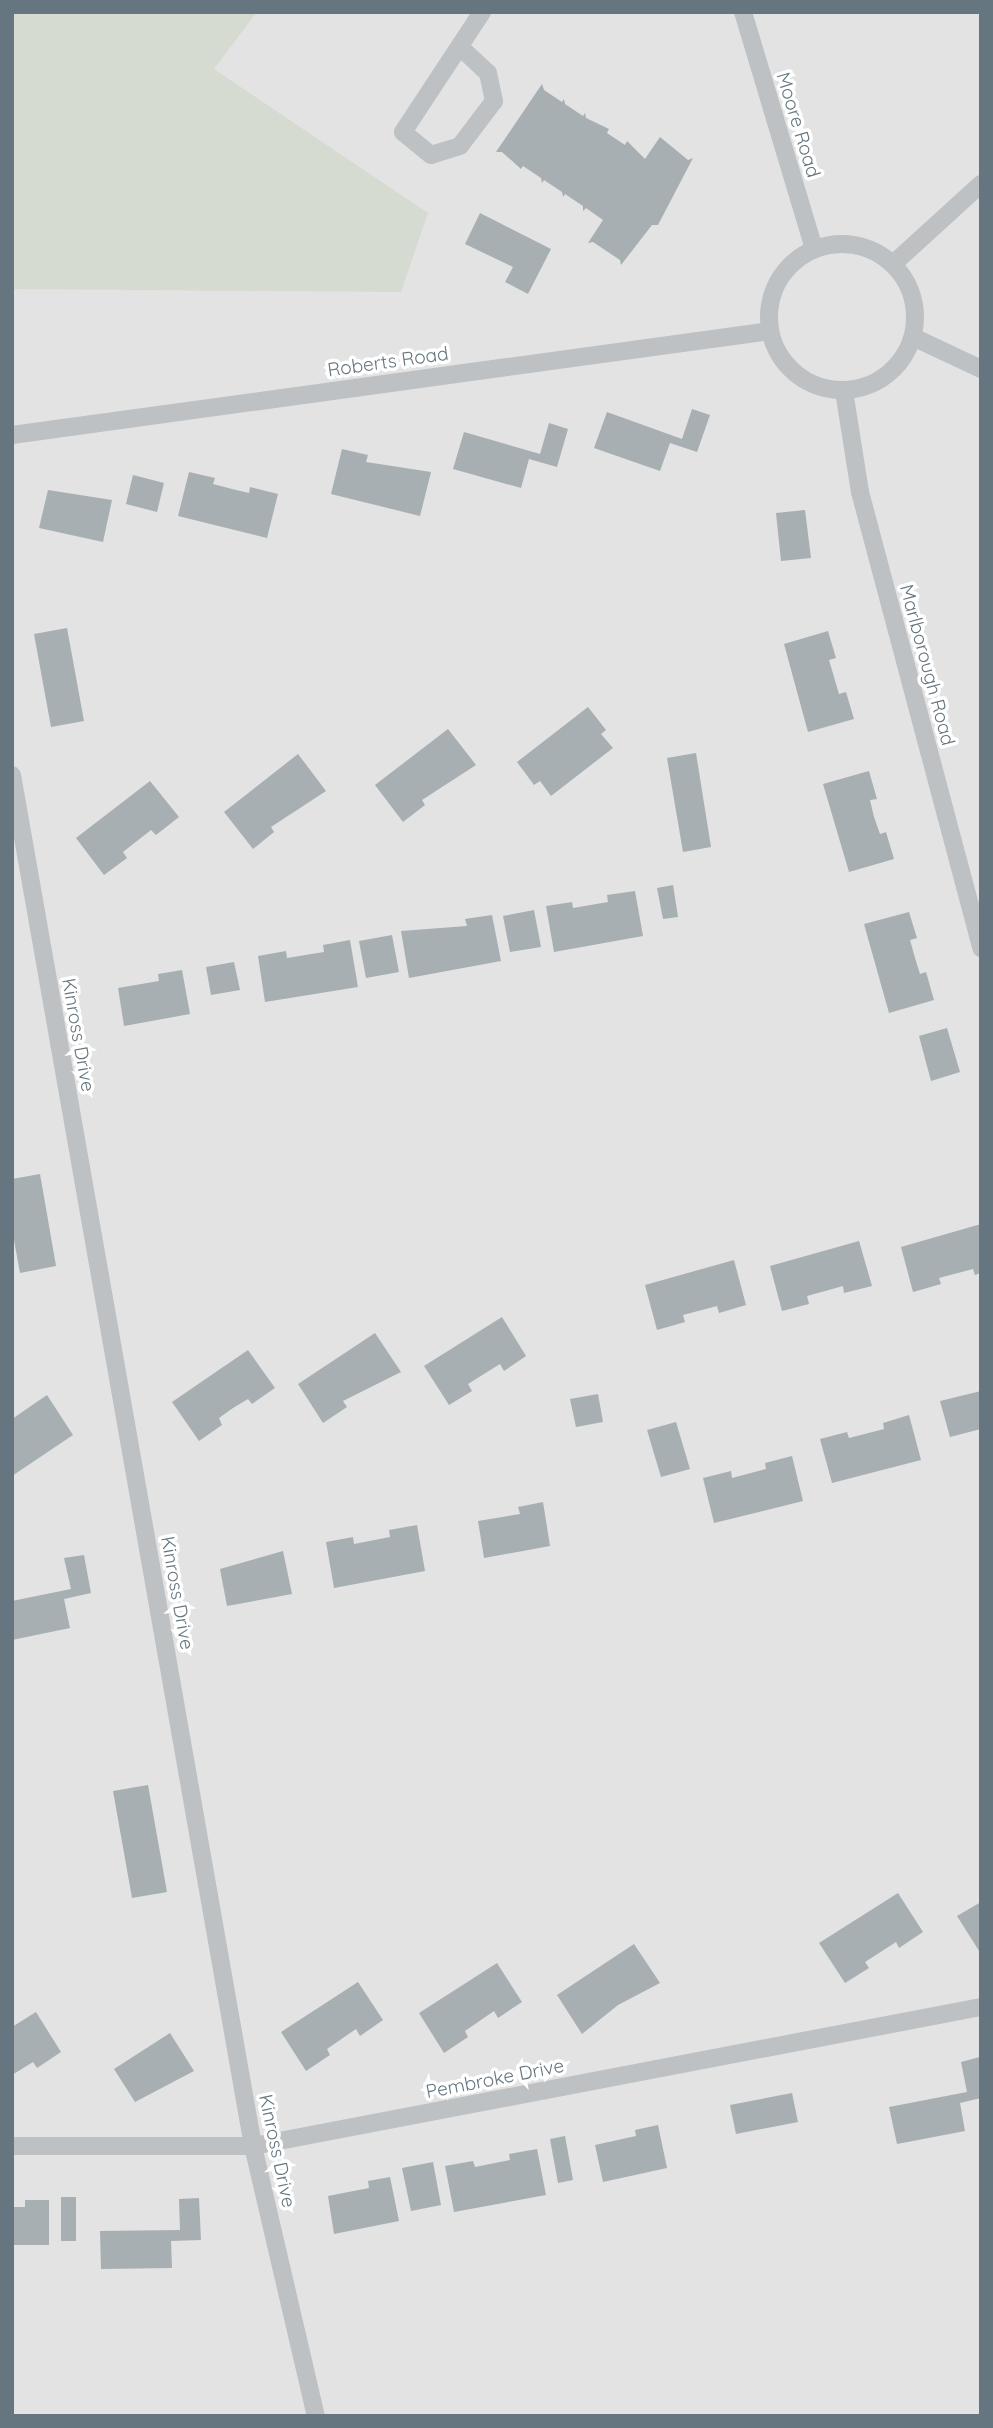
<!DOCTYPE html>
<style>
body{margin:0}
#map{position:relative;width:993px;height:2428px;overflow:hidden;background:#f4f4f1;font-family:Quicksand,sans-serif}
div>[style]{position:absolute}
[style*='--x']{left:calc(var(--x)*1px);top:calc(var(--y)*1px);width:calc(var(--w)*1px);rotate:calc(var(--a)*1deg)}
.built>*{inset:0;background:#e2e3e2}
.green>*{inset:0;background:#d6dbd2}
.building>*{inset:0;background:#a7afb3}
.lane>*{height:18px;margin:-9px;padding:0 9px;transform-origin:9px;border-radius:9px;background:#bdc1c4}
.lane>.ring{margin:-9px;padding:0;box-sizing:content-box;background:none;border:18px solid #bdc1c4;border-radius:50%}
span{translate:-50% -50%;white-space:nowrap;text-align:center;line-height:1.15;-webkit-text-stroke:7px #fff;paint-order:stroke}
.street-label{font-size:19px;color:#657680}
.frame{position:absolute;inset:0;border:14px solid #657680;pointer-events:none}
</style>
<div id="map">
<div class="built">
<i style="clip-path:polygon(12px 12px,981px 12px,981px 2416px,12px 2416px)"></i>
</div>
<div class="green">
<i style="clip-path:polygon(12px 12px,257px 12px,214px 69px,428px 213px,401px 292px,12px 289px)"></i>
</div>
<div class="building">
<i style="clip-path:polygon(542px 84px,544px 90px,562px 102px,564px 99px,565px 104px,583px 116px,585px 113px,586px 118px,609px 129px,607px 133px,625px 145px,627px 141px,645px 159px,660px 137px,688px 160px,693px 158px,658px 225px,652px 225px,621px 265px,620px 260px,593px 242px,588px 243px,603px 220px,586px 208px,583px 211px,583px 206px,565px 194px,563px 197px,562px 192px,544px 180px,542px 183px,541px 178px,523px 166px,521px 169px,502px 152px,496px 152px)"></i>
<i style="clip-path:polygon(480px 213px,551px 249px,528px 294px,505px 282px,513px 267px,465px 244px)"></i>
<i style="clip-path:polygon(692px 409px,710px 415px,697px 452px,670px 443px,660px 471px,594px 448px,607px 412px,682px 439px)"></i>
<i style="clip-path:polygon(549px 423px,568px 429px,557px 467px,529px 459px,521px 488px,453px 469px,464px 432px,540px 454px)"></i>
<i style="clip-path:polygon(342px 449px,368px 455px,366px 462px,431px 472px,420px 516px,331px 494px)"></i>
<i style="clip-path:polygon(189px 472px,215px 478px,213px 484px,232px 489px,249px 493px,250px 487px,278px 494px,267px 538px,178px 516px)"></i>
<i style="clip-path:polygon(133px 475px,164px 483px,157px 512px,126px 504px)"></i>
<i style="clip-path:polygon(48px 490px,112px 500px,103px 542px,39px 528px)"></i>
<i style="clip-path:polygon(805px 510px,811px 558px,781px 561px,776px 513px)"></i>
<i style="clip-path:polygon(67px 628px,84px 721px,51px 727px,34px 634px)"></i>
<i style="clip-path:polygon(828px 631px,836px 658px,829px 660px,839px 694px,846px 692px,854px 719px,808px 732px,784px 644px)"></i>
<i style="clip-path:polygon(588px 707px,606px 730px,601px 734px,613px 748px,551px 796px,540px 781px,534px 785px,517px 762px)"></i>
<i style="clip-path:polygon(448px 729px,476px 765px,422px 800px,425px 805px,403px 822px,375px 785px)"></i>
<i style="clip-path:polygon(696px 753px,711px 847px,683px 852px,667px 758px)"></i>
<i style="clip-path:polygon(298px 754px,326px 791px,271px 827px,274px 832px,253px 849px,224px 812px)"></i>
<i style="clip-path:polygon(869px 771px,877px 799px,870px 800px,874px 817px,880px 834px,886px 832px,894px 859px,849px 872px,823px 784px)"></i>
<i style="clip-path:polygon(150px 781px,179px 817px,156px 835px,151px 830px,123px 852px,127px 858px,104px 875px,76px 838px)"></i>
<i style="clip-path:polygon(673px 885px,678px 917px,663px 919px,657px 888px)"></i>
<i style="clip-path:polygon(635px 891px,643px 936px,554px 952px,546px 906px,572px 902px,573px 908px,608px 902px,607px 895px)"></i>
<i style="clip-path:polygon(534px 910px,541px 947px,510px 952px,503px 916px)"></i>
<i style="clip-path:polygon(909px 912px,917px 938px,910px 940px,915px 958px,920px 974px,926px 972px,934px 1000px,889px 1013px,864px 924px)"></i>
<i style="clip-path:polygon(492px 915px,501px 961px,409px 978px,401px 931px,467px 926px,465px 919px)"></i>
<i style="clip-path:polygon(392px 935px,399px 972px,366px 978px,359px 941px)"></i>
<i style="clip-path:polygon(350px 940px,358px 987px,265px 1002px,258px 956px,286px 951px,287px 958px,324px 952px,323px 945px)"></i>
<i style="clip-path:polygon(234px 962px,240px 990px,211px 995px,206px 967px)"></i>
<i style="clip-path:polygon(182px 970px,190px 1014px,124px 1026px,118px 988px,159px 981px,158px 974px)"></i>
<i style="clip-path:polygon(947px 1028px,960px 1072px,931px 1081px,919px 1036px)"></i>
<i style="clip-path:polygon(40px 1174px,56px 1266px,20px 1273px,12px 1229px,12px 1179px)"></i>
<i style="clip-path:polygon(981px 1224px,981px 1273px,975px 1275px,973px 1269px,939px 1278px,941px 1284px,913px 1292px,901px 1247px)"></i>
<i style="clip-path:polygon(859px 1241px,872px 1286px,844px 1293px,843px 1286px,807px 1296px,809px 1304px,782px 1311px,770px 1266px)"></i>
<i style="clip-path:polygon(734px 1260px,746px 1305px,719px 1313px,717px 1306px,683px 1315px,685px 1322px,657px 1330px,645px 1285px)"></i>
<i style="clip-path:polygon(502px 1317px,526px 1356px,504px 1371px,500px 1364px,468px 1384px,472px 1391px,449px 1405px,424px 1366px)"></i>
<i style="clip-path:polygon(375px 1333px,401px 1372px,343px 1401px,347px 1407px,323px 1423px,298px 1384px)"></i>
<i style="clip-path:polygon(248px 1350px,275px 1388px,252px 1404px,248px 1399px,233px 1408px,219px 1418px,222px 1425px,199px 1441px,172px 1402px)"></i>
<i style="clip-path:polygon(981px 1391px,981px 1429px,950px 1437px,940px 1401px)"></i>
<i style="clip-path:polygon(598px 1394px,603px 1422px,576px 1427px,570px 1399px)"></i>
<i style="clip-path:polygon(47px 1395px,73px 1435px,12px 1476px,12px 1419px)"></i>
<i style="clip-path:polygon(909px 1415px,921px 1460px,832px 1483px,820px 1439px,847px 1432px,849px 1438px,884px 1429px,883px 1423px)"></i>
<i style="clip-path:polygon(676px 1422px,690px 1469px,661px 1477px,647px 1430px)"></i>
<i style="clip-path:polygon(792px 1456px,803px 1501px,714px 1523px,703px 1478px,731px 1471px,732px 1478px,766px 1469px,765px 1463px)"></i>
<i style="clip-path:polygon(543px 1502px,550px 1546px,484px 1558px,478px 1521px,520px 1514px,518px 1507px)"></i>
<i style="clip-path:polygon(417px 1525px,425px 1571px,334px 1588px,326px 1542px,353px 1537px,354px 1544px,390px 1537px,389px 1530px)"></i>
<i style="clip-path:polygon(283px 1551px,292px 1594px,227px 1606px,220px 1569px)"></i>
<i style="clip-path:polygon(84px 1555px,91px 1593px,64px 1599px,70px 1628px,12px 1640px,12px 1601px,71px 1589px,64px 1558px)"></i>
<i style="clip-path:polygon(148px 1785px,167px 1892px,132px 1898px,113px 1791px)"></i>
<i style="clip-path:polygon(898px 1893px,923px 1932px,899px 1948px,896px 1942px,865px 1962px,869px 1968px,845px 1983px,819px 1943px)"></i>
<i style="clip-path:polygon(981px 1902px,981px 1954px,957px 1916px)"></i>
<i style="clip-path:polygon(634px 1944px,660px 1983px,618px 2005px,582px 2034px,557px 1995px)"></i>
<i style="clip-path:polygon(497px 1963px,522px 2002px,498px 2018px,494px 2011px,465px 2031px,468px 2037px,444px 2053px,419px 2013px)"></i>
<i style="clip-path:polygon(358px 1982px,383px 2020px,360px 2036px,356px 2029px,327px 2049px,330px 2055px,306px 2071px,281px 2032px)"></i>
<i style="clip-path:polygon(36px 2012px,61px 2052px,37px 2068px,33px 2062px,12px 2075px,12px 2027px)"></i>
<i style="clip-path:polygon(170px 2033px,194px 2071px,135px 2102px,114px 2069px)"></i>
<i style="clip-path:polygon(980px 2057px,981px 2098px,960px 2103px,965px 2131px,897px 2144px,889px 2107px,967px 2092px,961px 2062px)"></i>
<i style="clip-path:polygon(792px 2093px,798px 2122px,736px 2134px,730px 2105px)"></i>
<i style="clip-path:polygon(658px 2125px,667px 2168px,603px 2182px,595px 2145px,636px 2136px,635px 2130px)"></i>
<i style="clip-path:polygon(565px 2136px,573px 2180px,558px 2183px,550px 2139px)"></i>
<i style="clip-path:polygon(537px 2149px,546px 2195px,454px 2212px,445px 2166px,473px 2161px,475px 2167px,510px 2160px,509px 2154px)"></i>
<i style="clip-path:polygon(433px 2162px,441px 2205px,411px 2211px,402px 2168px)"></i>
<i style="clip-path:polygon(390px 2177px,399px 2221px,334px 2234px,328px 2196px,369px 2188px,368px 2181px)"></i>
<i style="clip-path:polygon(61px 2197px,76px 2197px,76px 2241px,61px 2241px)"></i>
<i style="clip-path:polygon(199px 2198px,201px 2240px,171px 2241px,172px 2268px,101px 2269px,100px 2231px,180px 2230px,179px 2199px)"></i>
<i style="clip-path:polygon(25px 2200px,49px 2200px,49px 2245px,12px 2245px,12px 2207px,25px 2207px)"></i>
</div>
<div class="lane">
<i style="--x:743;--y:12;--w:247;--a:73.3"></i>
<i style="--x:460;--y:47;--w:38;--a:43"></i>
<i style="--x:488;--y:73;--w:29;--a:78"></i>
<i style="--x:494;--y:101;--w:56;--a:127.1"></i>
<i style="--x:460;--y:146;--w:30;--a:163"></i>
<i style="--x:431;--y:155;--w:36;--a:-141"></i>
<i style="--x:403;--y:132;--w:144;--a:-56.6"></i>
<i class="ring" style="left:769px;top:244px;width:128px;height:128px"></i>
<i style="--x:893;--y:264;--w:119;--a:-42.3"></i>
<i style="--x:913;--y:337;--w:75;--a:25.2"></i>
<i style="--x:844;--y:391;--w:102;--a:81"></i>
<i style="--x:860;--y:492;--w:472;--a:75.1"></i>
<i style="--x:12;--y:435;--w:765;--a:-7.81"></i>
<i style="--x:12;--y:775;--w:1392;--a:80.03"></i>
<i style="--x:253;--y:2146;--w:277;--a:76.9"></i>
<i style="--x:12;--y:2146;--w:241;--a:0"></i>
<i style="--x:253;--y:2146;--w:741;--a:-10.81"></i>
</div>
<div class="street-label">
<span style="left:798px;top:125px;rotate:73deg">Moore Road</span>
<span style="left:388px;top:362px;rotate:-8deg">Roberts Road</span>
<span style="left:927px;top:665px;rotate:75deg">Marlborough Road</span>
<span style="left:78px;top:1035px;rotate:80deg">Kinross Drive</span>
<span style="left:177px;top:1593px;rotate:80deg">Kinross Drive</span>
<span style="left:495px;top:2079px;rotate:-11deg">Pembroke Drive</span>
<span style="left:277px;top:2151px;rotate:78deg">Kinross Drive</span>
</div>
<div class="frame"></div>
</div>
